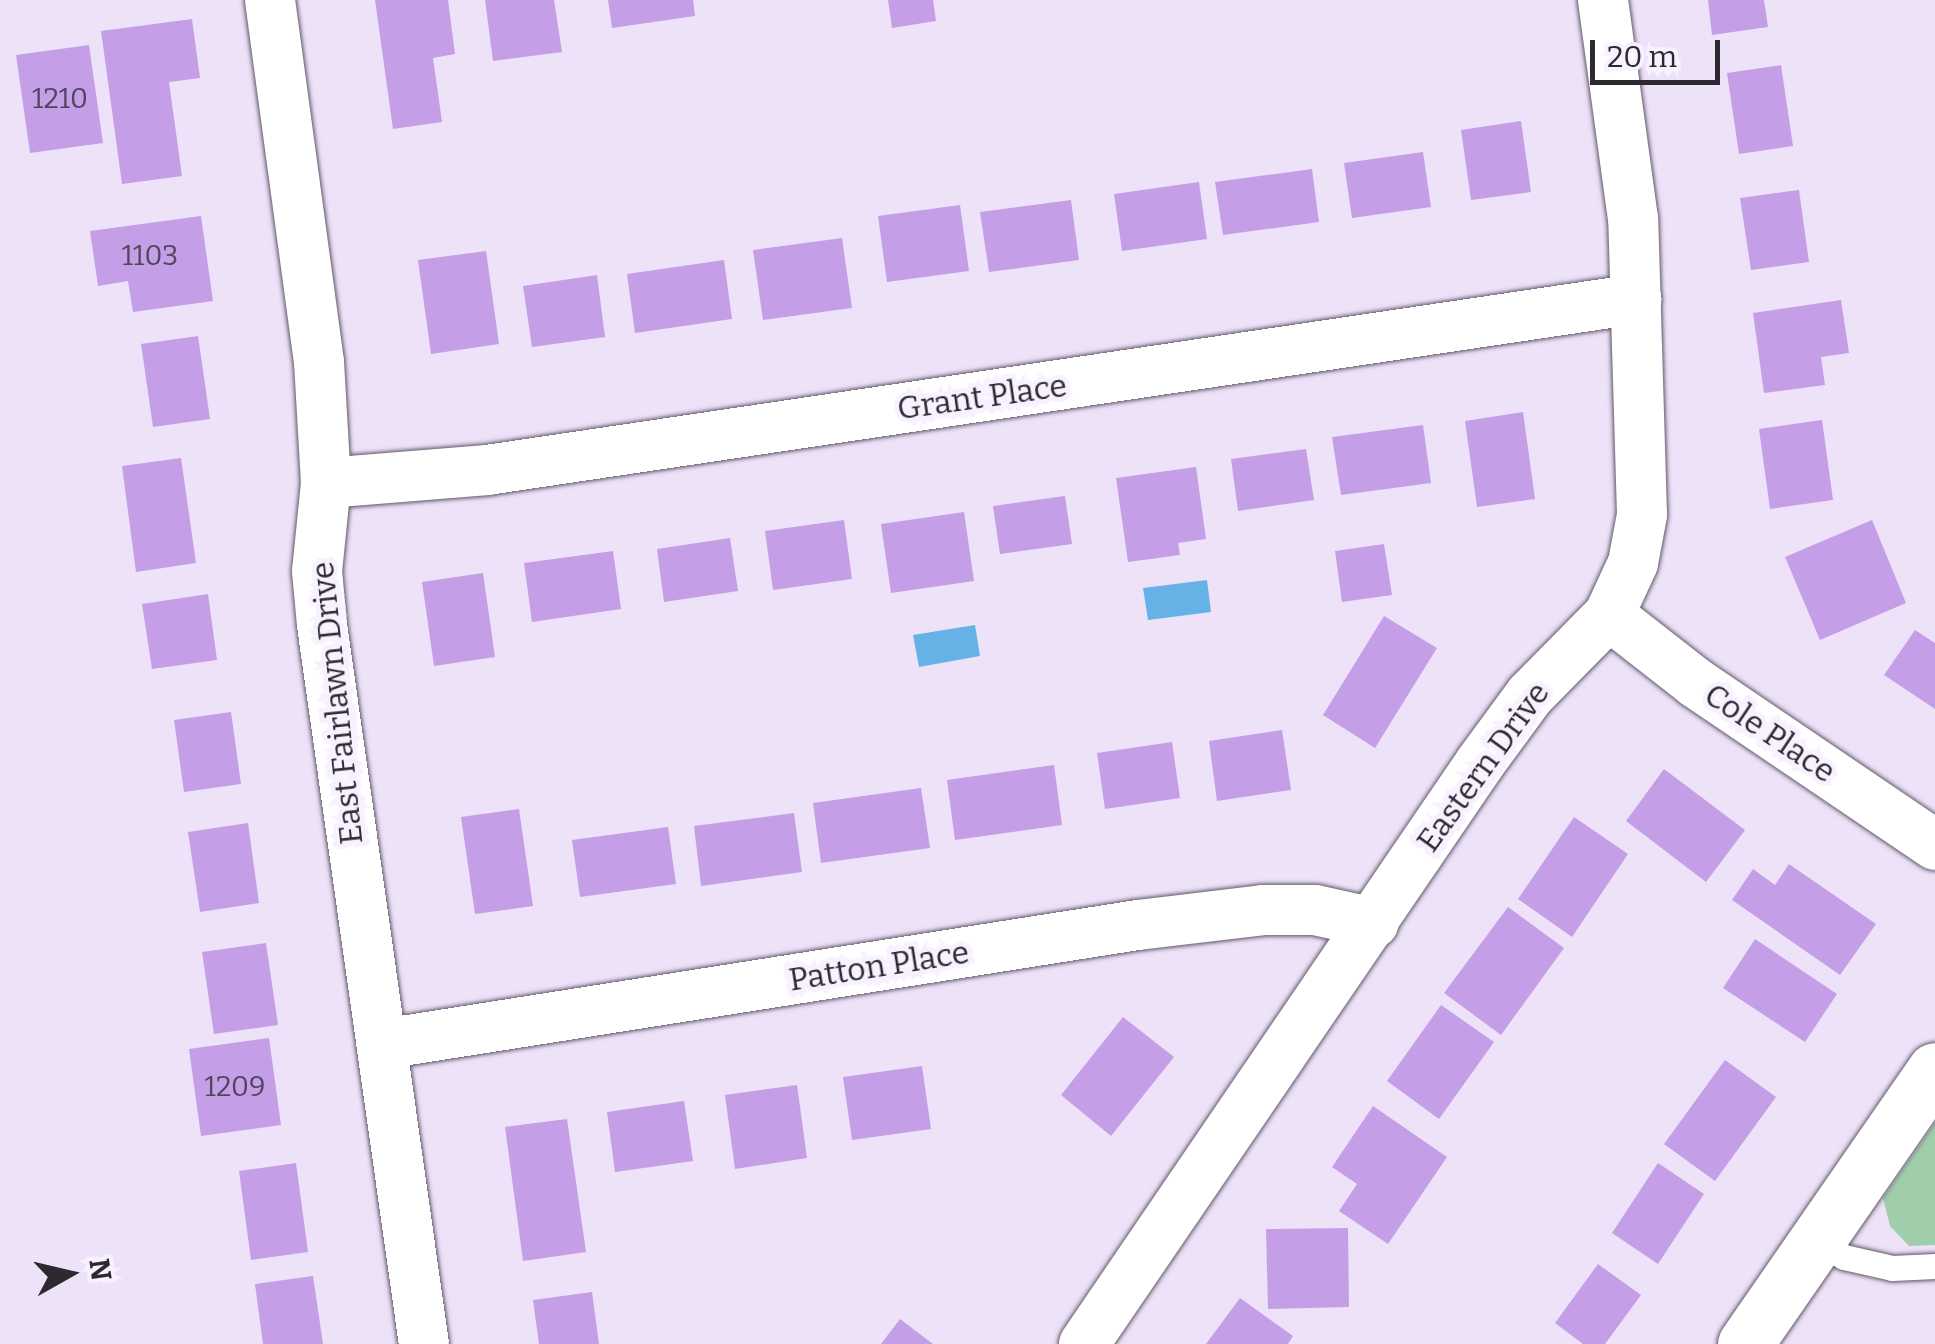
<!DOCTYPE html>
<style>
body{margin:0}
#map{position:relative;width:1935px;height:1344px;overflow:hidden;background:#ede2f8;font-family:Bitter,serif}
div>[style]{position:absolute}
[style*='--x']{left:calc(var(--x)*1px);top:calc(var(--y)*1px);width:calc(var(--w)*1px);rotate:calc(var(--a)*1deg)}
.green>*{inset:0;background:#a0ceab}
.water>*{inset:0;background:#66b2e7}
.building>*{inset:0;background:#c49fe7}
.roads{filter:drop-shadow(0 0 2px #62596b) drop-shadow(0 0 2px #62596b)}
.service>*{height:25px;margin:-12.5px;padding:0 12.5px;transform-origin:12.5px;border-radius:12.5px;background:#fff}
.minor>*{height:50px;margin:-25px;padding:0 25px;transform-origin:25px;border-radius:25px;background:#fff}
.secondary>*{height:55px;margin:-27.5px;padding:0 27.5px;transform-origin:27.5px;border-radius:27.5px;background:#fff}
span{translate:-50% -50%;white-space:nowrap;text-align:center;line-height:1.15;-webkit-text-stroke:10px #f8f1ff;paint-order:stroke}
.number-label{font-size:28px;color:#52465e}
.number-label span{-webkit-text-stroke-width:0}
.street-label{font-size:32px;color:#2c2931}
.north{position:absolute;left:20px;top:1224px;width:100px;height:100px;-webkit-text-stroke:8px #f8f1ff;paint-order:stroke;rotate:82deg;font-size:28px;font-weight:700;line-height:40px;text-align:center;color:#2c2931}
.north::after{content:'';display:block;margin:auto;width:35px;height:45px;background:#2c2931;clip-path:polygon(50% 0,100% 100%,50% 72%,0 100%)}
.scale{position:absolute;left:1590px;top:40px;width:130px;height:45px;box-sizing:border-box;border:5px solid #2c2931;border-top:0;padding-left:12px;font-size:30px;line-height:35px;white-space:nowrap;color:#2c2931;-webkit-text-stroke:8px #f8f1ff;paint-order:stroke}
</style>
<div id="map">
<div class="green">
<i style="clip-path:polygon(1935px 1123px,1935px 1245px,1909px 1246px,1890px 1226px,1883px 1198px)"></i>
</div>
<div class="water">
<i style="clip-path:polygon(1207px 580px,1211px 612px,1148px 620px,1143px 588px)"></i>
<i style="clip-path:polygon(975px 625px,980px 656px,919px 667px,913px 635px)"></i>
</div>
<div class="building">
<i style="clip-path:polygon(375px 0,448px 0,455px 54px,433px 58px,442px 122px,393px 129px)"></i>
<i style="clip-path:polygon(485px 0,554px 0,562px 52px,493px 61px)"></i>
<i style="clip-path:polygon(608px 0,693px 0,695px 16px,612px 28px)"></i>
<i style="clip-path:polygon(888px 0,933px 0,936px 21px,892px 28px)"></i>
<i style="clip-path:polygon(1708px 0,1764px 0,1768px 27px,1712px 35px)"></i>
<i style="clip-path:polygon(192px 19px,200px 78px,169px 82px,182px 176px,122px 184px,101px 31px)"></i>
<i style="clip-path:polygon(89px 45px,103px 143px,30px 153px,16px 55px)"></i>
<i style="clip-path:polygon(1781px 65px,1793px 146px,1739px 154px,1727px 73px)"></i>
<i style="clip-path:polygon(1521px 121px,1531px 192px,1471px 200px,1461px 130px)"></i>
<i style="clip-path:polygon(1423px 152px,1431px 207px,1352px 218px,1344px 163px)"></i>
<i style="clip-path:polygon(1312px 169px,1319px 222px,1223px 235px,1215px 182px)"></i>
<i style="clip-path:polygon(1199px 182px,1207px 239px,1122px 251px,1114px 194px)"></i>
<i style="clip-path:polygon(1799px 190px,1809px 262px,1751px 270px,1740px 198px)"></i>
<i style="clip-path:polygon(1071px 200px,1079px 260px,989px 272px,980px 212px)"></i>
<i style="clip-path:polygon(960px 205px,969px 271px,887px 282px,878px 216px)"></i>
<i style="clip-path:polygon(201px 216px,213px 301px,133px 312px,128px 281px,98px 286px,90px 231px)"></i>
<i style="clip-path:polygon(842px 238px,852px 308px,763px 320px,753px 250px)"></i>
<i style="clip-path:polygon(486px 251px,499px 344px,431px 354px,418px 260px)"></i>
<i style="clip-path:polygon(724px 260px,732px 319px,635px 333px,627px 274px)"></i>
<i style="clip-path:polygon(597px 275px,605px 337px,532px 347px,523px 286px)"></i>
<i style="clip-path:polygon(1841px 300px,1849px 353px,1821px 357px,1825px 385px,1764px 393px,1753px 313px)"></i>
<i style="clip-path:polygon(198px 336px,210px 419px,153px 427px,141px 344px)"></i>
<i style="clip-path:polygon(1523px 412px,1535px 499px,1477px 507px,1465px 421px)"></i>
<i style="clip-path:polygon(1822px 420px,1833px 500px,1770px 509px,1759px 429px)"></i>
<i style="clip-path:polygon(1423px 425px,1431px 483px,1341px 495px,1332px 437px)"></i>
<i style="clip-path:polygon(1306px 449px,1314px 500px,1238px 511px,1231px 459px)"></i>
<i style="clip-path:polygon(181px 458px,196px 563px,136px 572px,122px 466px)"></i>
<i style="clip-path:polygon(1196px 467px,1206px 539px,1178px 543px,1180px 555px,1128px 562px,1116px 478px)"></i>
<i style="clip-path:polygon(1065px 496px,1072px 544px,1000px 554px,993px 506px)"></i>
<i style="clip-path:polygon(964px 512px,974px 581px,891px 593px,881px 524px)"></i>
<i style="clip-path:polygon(844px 520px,852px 579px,773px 590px,765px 531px)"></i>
<i style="clip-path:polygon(1872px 520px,1906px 603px,1820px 640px,1785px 557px)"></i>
<i style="clip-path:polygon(730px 538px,738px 591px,664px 602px,657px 549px)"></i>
<i style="clip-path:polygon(1384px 544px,1392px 595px,1342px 602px,1335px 551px)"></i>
<i style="clip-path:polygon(613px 551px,621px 609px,532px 622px,524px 563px)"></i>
<i style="clip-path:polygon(483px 573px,495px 657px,434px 666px,422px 582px)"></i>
<i style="clip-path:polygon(208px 594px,217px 660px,152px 669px,142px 604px)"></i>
<i style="clip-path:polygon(1384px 616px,1437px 648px,1375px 748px,1323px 715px)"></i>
<i style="clip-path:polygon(1915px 630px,1935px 643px,1935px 709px,1884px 675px)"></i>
<i style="clip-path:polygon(231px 712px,241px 784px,184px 792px,174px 720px)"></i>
<i style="clip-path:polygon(1282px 730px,1291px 790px,1217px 801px,1209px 741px)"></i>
<i style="clip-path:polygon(1172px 742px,1180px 798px,1105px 809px,1097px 753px)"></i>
<i style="clip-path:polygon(1054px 765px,1062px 825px,955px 840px,947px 780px)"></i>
<i style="clip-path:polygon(1664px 769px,1745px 830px,1706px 882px,1626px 821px)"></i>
<i style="clip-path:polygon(921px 788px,930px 848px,821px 863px,813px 803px)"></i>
<i style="clip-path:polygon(519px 809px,533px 906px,475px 914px,461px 817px)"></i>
<i style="clip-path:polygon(794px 813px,802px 872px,701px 886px,694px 826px)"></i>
<i style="clip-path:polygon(1574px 817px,1628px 854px,1572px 937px,1518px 899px)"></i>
<i style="clip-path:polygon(248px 823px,259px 903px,200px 912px,188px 832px)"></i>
<i style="clip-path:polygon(668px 827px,676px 884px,580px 897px,572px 840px)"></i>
<i style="clip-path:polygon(1789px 864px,1876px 924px,1840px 975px,1732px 900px,1753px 869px,1775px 885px)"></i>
<i style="clip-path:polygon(1508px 907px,1564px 948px,1501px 1035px,1444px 993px)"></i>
<i style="clip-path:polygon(1755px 939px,1837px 994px,1805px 1042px,1723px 988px)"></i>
<i style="clip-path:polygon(266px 943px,278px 1025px,214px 1034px,202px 952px)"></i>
<i style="clip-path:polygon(1441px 1005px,1494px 1042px,1439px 1119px,1387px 1081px)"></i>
<i style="clip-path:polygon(1123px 1017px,1174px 1057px,1111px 1136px,1061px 1095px)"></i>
<i style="clip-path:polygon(269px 1038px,281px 1125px,201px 1136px,189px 1049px)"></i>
<i style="clip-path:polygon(1725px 1060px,1776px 1097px,1715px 1181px,1664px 1144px)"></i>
<i style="clip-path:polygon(922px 1066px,931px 1129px,852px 1140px,843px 1077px)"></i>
<i style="clip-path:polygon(797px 1085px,807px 1158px,735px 1169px,725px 1095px)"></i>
<i style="clip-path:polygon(684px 1101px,693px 1161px,615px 1172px,607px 1112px)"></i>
<i style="clip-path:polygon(1373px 1106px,1447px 1157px,1388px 1244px,1339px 1211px,1357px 1184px,1332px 1167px)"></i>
<i style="clip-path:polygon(567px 1119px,586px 1252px,523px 1261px,505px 1127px)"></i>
<i style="clip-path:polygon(296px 1163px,308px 1252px,251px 1260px,239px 1171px)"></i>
<i style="clip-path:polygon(1658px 1163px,1704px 1194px,1658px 1264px,1612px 1233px)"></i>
<i style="clip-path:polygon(1348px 1228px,1349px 1307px,1268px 1309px,1266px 1229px)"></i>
<i style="clip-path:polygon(1598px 1264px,1641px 1295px,1605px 1344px,1583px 1344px,1555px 1323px)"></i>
<i style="clip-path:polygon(313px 1276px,323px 1344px,263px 1344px,255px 1284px)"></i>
<i style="clip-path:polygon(592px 1292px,599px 1344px,539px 1344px,533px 1300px)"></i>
<i style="clip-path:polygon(1240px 1298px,1293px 1336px,1288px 1344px,1206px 1344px)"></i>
<i style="clip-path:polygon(900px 1319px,933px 1344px,881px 1344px)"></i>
</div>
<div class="roads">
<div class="service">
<i style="--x:1817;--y:1239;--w:32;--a:34"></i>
<i style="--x:1844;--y:1257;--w:49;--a:12.9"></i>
<i style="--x:1892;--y:1268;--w:43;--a:-2.7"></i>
</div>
<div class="minor">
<i style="--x:270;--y:0;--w:365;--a:82.3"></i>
<i style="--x:319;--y:362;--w:121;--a:86.7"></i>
<i style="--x:326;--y:483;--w:88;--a:95.8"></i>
<i style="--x:317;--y:571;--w:54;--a:84.7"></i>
<i style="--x:322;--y:625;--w:726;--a:81.93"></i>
<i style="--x:326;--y:483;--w:162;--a:-4.6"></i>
<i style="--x:487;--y:470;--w:1162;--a:-8.46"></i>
<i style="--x:1609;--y:615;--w:110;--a:38"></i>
<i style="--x:1696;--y:683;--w:289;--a:34.1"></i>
<i style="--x:383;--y:1044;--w:764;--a:-8.96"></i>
<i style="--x:1138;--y:925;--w:126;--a:-6.8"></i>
<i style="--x:1263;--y:910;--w:52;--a:0"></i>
<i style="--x:1315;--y:910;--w:60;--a:12.4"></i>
<i style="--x:1084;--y:1344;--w:703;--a:-55.72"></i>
<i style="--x:1480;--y:763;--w:84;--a:-53.7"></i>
<i style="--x:1530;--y:695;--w:112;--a:-45.4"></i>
<i style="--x:1609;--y:615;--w:57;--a:-65.2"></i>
<i style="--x:1633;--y:563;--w:49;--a:-79.4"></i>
<i style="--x:1642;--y:515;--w:296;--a:-91.7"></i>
<i style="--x:1633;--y:219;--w:221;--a:-97.8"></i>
</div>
<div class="secondary">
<i style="--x:1745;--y:1344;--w:333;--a:-55.3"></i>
</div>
</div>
<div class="number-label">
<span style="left:60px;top:99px">1210</span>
<span style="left:150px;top:256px">1103</span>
<span style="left:235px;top:1087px">1209</span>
</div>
<div class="street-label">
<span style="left:982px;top:397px;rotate:-8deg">Grant Place</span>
<span style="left:337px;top:703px;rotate:-96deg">East Fairlawn Drive</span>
<span style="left:1770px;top:733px;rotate:34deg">Cole Place</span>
<span style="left:1483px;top:767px;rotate:-54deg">Eastern Drive</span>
<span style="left:879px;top:966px;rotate:-9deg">Patton Place</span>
</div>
<div class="north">N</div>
<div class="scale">20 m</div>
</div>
